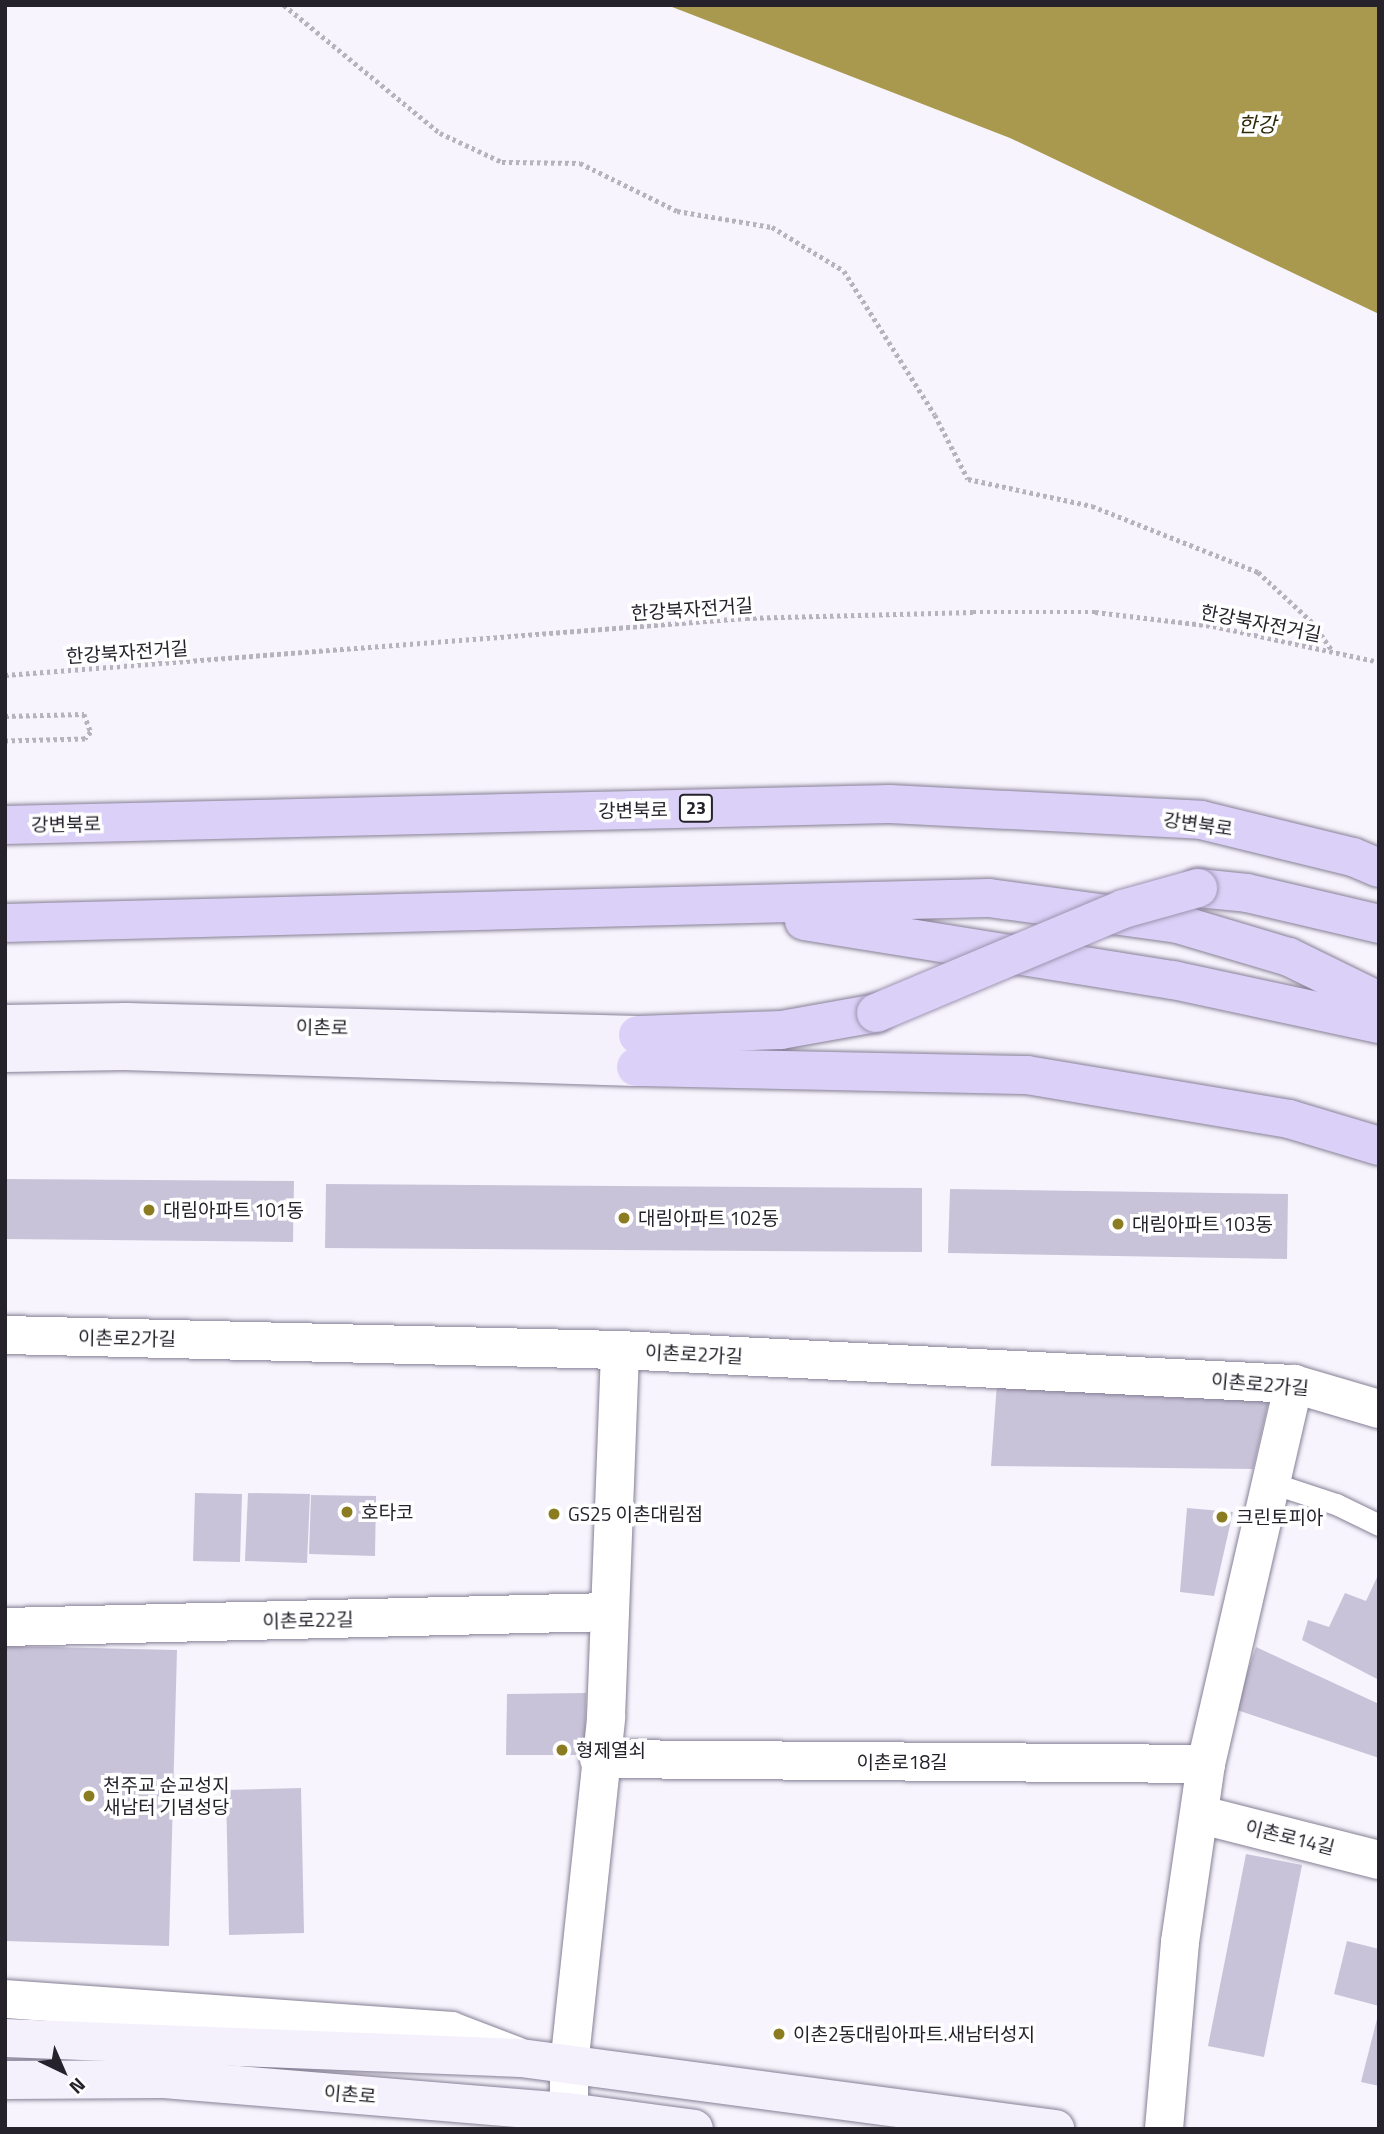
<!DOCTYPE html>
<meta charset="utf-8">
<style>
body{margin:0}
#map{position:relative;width:1384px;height:2134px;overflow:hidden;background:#f7f4fd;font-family:"Titillium Web","Noto Sans KR",sans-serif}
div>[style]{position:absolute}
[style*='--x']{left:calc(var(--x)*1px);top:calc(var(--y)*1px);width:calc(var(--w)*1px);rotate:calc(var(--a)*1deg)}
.water>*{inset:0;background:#a8994f}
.building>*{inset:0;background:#c9c3d9}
.path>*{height:4.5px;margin-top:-2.25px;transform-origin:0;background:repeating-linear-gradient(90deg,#b6b3bc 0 3.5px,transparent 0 7px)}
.roads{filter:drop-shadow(0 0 2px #868095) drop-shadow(0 0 2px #868095)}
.lane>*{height:21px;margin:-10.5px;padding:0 10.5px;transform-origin:10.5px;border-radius:10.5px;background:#fff}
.street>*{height:38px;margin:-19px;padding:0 19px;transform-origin:19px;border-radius:19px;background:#fff}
.secondary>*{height:38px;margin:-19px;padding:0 19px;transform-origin:19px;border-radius:19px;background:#f4f1fd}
.highway>*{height:38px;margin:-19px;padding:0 19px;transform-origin:19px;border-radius:19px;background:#dbd0f7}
.bridges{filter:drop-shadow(0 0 2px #9b93b0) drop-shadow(0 0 2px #9b93b0)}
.highway-bridge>*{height:38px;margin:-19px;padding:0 19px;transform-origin:19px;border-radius:19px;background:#dbd0f7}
.dots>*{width:19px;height:19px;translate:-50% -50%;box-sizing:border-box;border:4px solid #fff;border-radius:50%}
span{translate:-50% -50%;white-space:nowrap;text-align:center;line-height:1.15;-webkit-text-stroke:7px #fff;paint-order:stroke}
.shield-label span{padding:2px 5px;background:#fff;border:2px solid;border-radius:5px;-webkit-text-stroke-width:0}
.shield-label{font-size:18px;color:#25222b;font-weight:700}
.street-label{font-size:19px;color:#25222b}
.poi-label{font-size:19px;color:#25222b}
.left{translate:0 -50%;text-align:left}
.water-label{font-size:21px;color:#312b09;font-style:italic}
.frame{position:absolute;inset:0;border:7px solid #25222b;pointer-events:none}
.north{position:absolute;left:28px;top:2036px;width:70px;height:70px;-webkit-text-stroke:5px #fff;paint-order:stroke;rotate:136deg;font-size:19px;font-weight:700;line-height:28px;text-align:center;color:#25222b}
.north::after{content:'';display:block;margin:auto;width:24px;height:32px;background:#25222b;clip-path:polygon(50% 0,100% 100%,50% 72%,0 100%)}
</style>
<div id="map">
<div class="water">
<i style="clip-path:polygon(667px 5px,1379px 5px,1379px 314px,1010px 138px)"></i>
</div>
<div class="building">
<i style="clip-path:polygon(5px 1179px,294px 1181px,293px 1242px,5px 1239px)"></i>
<i style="clip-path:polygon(326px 1184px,922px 1188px,922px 1252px,325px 1248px)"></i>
<i style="clip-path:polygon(950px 1189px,1288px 1194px,1287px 1259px,948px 1253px)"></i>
<i style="clip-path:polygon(997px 1383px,1250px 1387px,1268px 1404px,1253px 1469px,991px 1466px)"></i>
<i style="clip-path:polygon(195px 1493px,242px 1494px,240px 1562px,193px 1561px)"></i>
<i style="clip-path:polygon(248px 1493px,310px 1494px,307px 1563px,245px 1561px)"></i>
<i style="clip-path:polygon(311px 1495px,376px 1496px,375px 1556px,309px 1554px)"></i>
<i style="clip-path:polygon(1187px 1508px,1233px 1512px,1214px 1596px,1180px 1592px)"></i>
<i style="clip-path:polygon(1379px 1573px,1379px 1680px,1302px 1640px,1308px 1620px,1329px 1627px,1345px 1593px,1366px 1601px)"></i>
<i style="clip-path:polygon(5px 1646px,177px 1650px,169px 1946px,5px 1941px)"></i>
<i style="clip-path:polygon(1256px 1647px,1379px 1704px,1379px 1758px,1234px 1709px)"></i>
<i style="clip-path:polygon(586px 1693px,585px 1755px,506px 1755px,507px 1694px)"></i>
<i style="clip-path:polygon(301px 1788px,304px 1933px,229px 1935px,226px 1790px)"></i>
<i style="clip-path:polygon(1246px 1854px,1302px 1865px,1264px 2057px,1208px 2046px)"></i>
<i style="clip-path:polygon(1347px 1941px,1379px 1949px,1379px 2006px,1334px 1994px)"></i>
<i style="clip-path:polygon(1378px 2015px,1379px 2015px,1379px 2086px,1361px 2082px)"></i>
</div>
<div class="path">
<i style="--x:284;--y:5;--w:202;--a:39.4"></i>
<i style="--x:440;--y:133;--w:68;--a:25.1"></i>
<i style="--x:502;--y:162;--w:78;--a:0.7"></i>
<i style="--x:580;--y:163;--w:108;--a:26.3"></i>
<i style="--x:677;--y:211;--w:96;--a:9.6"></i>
<i style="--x:772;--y:227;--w:84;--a:31.4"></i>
<i style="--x:844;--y:271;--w:170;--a:57.7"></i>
<i style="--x:935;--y:415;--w:72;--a:62.7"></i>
<i style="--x:968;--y:479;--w:127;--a:12.3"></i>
<i style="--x:1092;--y:506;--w:179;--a:21.7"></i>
<i style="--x:1258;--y:572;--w:75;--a:42.8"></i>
<i style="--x:1313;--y:623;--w:35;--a:55"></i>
<i style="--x:5;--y:675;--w:743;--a:-4.4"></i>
<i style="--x:746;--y:618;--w:227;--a:-1.5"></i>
<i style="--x:973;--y:612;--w:122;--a:0"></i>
<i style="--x:1095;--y:612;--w:119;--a:6.8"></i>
<i style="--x:1213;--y:626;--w:170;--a:12.2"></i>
<i style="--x:5;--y:716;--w:79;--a:-1.5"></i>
<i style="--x:84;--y:714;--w:19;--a:69"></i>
<i style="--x:91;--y:732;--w:9;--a:131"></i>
<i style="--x:85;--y:739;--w:80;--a:178.6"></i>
</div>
<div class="roads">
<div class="lane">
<i style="--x:1269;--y:1482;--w:71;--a:18.2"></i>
<i style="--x:1336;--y:1504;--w:48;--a:26"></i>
</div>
<div class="street">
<i style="--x:5;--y:1335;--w:615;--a:1.4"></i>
<i style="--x:620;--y:1350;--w:675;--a:2.89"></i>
<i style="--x:1294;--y:1384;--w:89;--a:16.4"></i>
<i style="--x:5;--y:1627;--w:605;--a:-1.42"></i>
<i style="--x:599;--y:1759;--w:607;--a:0.47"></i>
<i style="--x:1202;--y:1815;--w:183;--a:14.3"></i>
<i style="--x:5;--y:1999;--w:447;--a:4.1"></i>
<i style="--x:451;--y:2031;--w:70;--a:21"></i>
<i style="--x:569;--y:2112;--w:46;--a:-90"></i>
<i style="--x:569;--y:2066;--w:351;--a:-83.9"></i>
<i style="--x:606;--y:1717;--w:367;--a:-87.8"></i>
<i style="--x:1164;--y:2129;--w:188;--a:-85.1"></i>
<i style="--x:1180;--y:1942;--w:180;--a:-81.7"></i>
<i style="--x:1206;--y:1764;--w:390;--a:-77"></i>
</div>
<div class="secondary">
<i style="--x:5;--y:1024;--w:121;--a:-0.9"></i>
<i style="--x:126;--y:1022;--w:512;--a:1.45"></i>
<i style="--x:5;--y:1053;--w:119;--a:-1"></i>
<i style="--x:124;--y:1051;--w:512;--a:1.79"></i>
<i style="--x:5;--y:2038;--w:516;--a:2.22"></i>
<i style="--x:521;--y:2058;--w:539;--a:7.57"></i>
<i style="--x:5;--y:2080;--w:159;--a:-0.4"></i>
<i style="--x:164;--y:2079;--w:406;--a:4.7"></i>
<i style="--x:569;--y:2112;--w:126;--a:7.7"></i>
</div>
<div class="highway">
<i style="--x:5;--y:825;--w:885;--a:-1.36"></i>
<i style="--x:890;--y:804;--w:311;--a:2.9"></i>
<i style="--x:1201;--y:820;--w:156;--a:13.7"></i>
<i style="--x:1353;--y:857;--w:28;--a:23"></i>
<i style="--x:1198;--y:888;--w:49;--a:5.8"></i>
<i style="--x:1247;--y:893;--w:136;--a:13.2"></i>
<i style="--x:804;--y:921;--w:374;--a:9.1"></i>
<i style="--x:1173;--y:980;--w:211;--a:12.1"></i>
<i style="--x:5;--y:923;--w:984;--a:-1.46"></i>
<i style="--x:989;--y:898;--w:191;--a:7.8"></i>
<i style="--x:1178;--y:924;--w:116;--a:16.6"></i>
<i style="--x:1289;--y:957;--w:100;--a:26.1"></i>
<i style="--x:638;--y:1035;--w:143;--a:-2"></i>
<i style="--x:781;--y:1030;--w:97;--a:-10.1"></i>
<i style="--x:636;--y:1067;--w:391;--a:1.2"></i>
<i style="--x:1027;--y:1075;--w:266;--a:9.5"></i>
<i style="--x:1289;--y:1119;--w:94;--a:16.7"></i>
</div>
</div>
<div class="bridges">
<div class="highway-bridge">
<i style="--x:876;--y:1013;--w:268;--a:-22.8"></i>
<i style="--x:1123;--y:909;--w:78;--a:-15.6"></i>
</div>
</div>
<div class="dots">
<i style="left:149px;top:1210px;background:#8c7c21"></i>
<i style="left:624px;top:1218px;background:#8c7c21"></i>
<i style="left:1118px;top:1224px;background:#8c7c21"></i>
<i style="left:347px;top:1512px;background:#8c7c21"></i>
<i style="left:554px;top:1514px;background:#8c7c21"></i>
<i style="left:1222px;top:1517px;background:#8c7c21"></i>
<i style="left:562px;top:1750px;background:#8c7c21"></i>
<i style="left:89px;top:1796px;background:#8c7c21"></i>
<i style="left:779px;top:2034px;background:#8c7c21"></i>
</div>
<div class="shield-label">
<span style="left:696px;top:808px">23</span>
</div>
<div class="street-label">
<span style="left:692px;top:609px;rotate:-4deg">한강북자전거길</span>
<span style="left:1261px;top:623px;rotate:11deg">한강북자전거길</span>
<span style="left:127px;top:652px;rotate:-4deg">한강북자전거길</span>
<span style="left:633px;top:810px;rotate:-1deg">강변북로</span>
<span style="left:66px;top:824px;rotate:-1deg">강변북로</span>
<span style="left:1198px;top:824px;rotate:8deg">강변북로</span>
<span style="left:322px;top:1027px;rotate:1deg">이촌로</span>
<span style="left:127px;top:1338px;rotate:1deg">이촌로2가길</span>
<span style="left:694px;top:1354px;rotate:3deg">이촌로2가길</span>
<span style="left:1260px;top:1384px;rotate:5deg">이촌로2가길</span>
<span style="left:308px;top:1620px;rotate:-1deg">이촌로22길</span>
<span style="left:902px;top:1762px">이촌로18길</span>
<span style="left:1290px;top:1837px;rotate:14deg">이촌로14길</span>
<span style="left:350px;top:2094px;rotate:5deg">이촌로</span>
</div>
<div class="poi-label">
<span class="left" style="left:163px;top:1210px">대림아파트 101동</span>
<span class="left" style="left:638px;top:1218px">대림아파트 102동</span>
<span class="left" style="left:1132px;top:1224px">대림아파트 103동</span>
<span class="left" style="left:361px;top:1512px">호타코</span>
<span class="left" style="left:568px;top:1514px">GS25 이촌대림점</span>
<span class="left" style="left:1236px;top:1517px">크린토피아</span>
<span class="left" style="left:576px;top:1750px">형제열쇠</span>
<span class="left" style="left:103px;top:1796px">천주교 순교성지<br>새남터 기념성당</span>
<span class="left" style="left:793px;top:2034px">이촌2동대림아파트.새남터성지</span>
</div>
<div class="water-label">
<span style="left:1257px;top:124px">한강</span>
</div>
<div class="frame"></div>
<div class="north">N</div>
</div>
